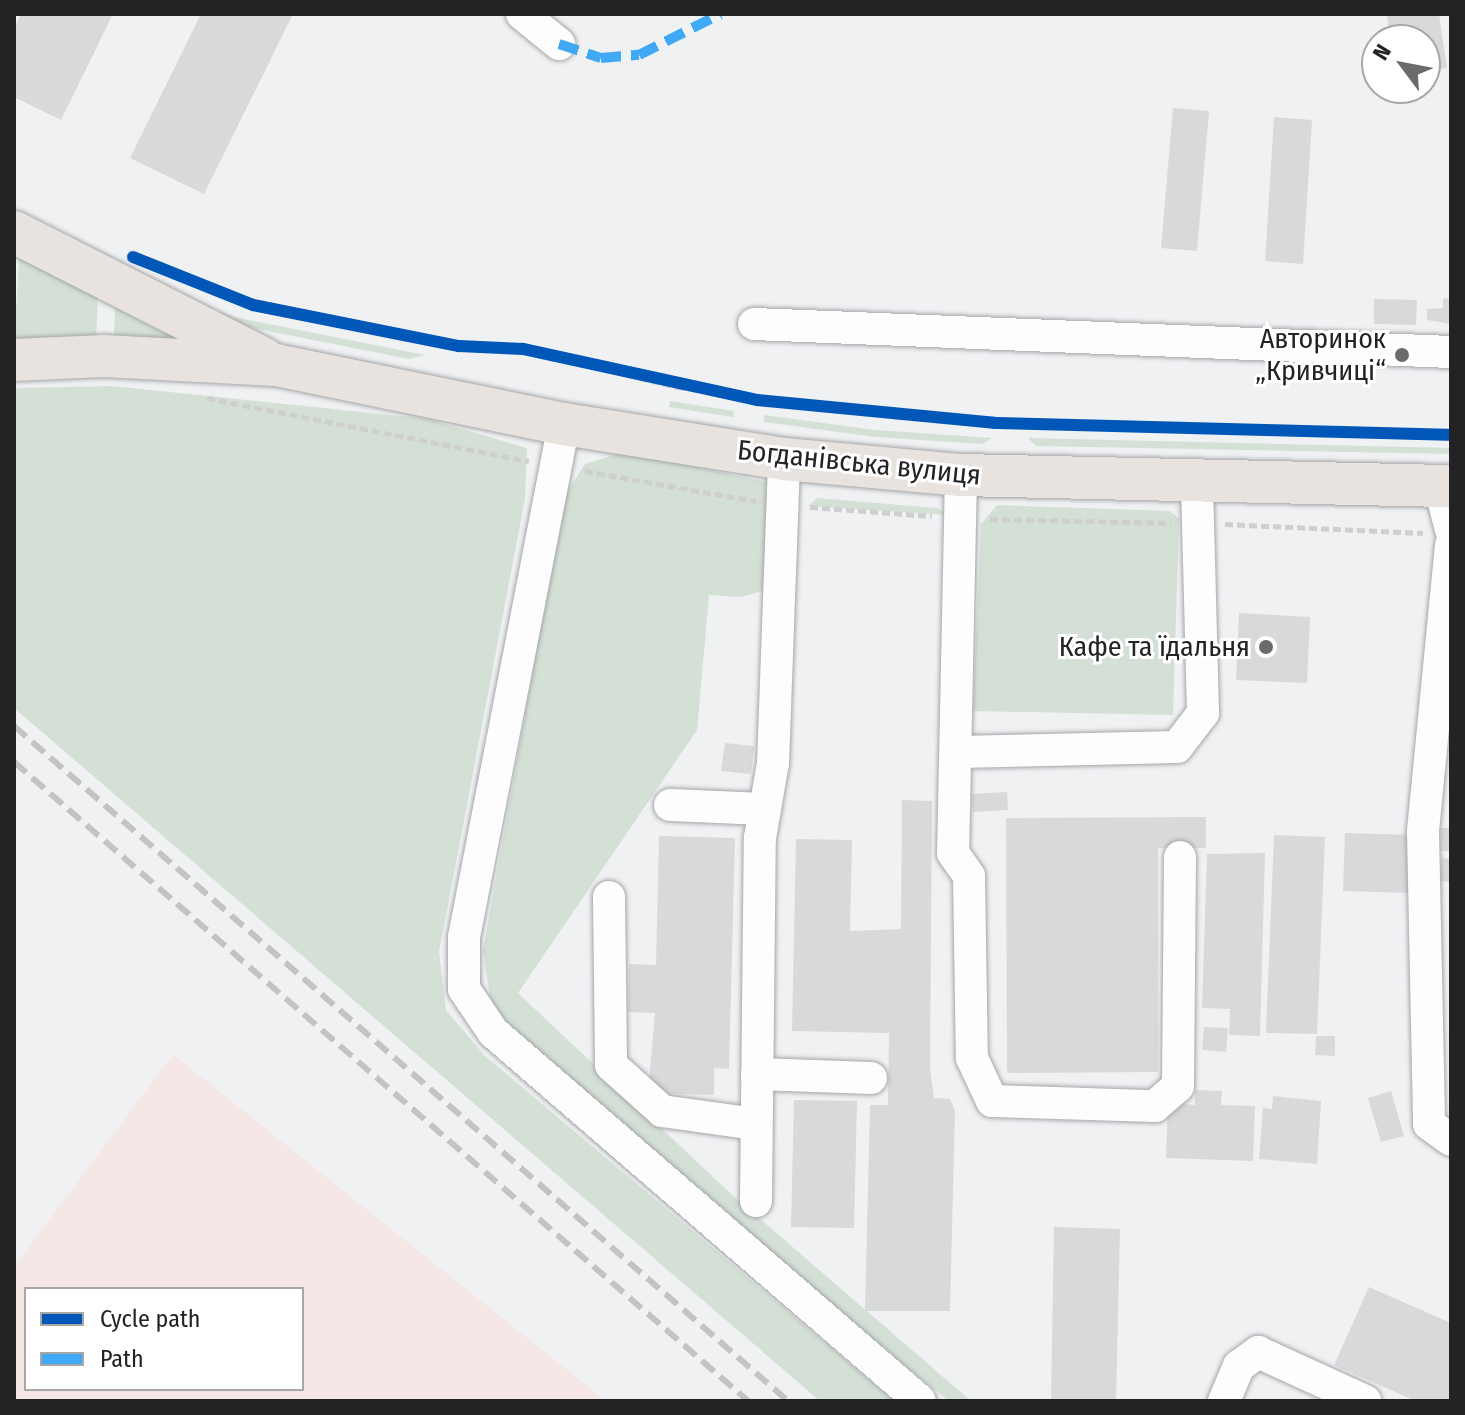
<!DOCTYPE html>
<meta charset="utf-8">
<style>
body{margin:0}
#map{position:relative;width:1465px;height:1415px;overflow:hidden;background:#eff1f3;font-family:"Fira Sans Condensed",sans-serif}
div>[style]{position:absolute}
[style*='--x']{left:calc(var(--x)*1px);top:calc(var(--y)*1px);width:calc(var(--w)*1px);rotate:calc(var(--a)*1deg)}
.industrial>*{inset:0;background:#f5e7e6}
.green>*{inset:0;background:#d4e0d6}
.building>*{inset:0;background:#d8d9db}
.path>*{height:5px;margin-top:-2.5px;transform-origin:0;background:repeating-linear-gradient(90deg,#cfcfd0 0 8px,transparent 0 12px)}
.roads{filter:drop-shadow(0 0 2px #a5a6a8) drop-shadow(0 0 2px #a5a6a8)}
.minor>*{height:32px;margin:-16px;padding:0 16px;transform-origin:16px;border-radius:16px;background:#fdfdfd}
.major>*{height:42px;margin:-21px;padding:0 21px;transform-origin:21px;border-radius:21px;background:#e9e3df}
.rail>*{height:6px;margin-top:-3px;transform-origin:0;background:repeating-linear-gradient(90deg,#c2c3c3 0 16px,transparent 0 24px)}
.quiet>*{height:10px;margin-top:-5px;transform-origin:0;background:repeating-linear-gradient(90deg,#3fa9f5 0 20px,transparent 0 30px)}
.cycleway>*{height:12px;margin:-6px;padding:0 6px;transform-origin:6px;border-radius:6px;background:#0057b8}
.dots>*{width:22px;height:22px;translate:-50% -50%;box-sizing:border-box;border:4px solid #fff;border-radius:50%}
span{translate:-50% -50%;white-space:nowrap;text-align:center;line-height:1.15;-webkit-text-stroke:6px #fff;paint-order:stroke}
.poi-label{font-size:28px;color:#232325}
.right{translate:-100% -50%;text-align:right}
.street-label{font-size:28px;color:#232325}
.frame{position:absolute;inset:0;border:16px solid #232325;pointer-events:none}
.legend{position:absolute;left:24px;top:1287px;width:280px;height:104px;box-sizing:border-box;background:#fff;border:2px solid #a7a7a8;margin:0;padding:10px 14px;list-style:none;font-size:24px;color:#232325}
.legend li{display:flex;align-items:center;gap:16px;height:40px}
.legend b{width:40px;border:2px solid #a7a7a8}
.north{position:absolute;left:1361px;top:24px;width:80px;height:80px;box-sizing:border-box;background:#fff;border:2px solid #a7a7a8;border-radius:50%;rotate:302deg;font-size:22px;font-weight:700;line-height:32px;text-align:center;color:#232325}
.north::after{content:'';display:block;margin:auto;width:28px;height:36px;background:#6a6b6d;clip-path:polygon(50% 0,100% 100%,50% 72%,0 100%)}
</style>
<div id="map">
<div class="industrial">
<i style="clip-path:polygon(evenodd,173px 1054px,606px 1401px,14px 1401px,14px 1267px,173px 1054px,26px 1289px,302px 1289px,302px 1389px,26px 1389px,26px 1289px)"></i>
</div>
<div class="green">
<i style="clip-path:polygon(19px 258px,98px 296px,96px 338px,14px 345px)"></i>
<i style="clip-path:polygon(115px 307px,154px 328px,193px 344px,114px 338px)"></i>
<i style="clip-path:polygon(216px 311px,239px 318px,425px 355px,409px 359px,278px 333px,230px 323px)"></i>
<i style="clip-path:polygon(112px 386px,428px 419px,527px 448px,525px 499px,439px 952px,446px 1010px,484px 1055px,894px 1401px,820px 1401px,14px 708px,14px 388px)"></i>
<i style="clip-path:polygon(670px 401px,734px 411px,733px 417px,669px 407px)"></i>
<i style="clip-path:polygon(764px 415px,875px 430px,992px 438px,982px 444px,876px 437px,764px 422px)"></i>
<i style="clip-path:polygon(1028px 438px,1451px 448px,1451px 454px,1036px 446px)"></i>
<i style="clip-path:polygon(623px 452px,767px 482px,773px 588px,741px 597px,709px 595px,697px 730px,518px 993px,730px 1193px,971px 1401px,949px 1401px,888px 1352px,505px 1025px,491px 1004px,483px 951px,564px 497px,585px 464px)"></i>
<i style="clip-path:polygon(817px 498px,936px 508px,949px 515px,808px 506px)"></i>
<i style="clip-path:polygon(997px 505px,1169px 511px,1179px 518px,1173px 715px,973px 711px,981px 524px)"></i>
</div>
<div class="building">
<i style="clip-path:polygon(21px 14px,113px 14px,61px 120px,14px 97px,14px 28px)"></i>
<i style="clip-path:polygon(201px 14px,293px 14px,204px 194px,130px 158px)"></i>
<i style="clip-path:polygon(1387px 14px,1439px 14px,1447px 68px,1425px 72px,1425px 40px,1390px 40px)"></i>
<i style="clip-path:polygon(1173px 108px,1209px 111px,1197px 251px,1161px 248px)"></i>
<i style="clip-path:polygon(1274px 117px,1312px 120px,1303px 264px,1265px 261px)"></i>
<i style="clip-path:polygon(1443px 298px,1451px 299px,1451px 324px,1427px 320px,1427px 309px,1443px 308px)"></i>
<i style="clip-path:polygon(1374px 299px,1417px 300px,1416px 325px,1374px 324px)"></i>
<i style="clip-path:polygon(1239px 613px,1310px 617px,1307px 683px,1236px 680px)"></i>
<i style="clip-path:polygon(725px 743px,754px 746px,751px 774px,721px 771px)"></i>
<i style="clip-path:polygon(1007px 792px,1008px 810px,973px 812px,972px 794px)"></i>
<i style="clip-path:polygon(902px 800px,932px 801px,930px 1069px,934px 1098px,950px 1099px,955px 1111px,950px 1311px,865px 1311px,870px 1105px,888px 1105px,889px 1033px,792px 1031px,796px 839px,852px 840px,850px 931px,901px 929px)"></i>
<i style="clip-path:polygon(1206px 817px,1206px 848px,1158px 848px,1158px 1072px,1007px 1073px,1006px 818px)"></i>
<i style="clip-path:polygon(1441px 828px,1451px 828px,1451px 851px,1440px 851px)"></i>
<i style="clip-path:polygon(1345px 833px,1415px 835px,1413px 893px,1343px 891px)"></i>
<i style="clip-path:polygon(1274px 835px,1325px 837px,1317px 1034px,1266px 1033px)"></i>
<i style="clip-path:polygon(659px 836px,735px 838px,729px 1069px,714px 1068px,714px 1095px,648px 1093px,655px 1013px,628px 1012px,629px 964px,656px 965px)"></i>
<i style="clip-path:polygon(1265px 853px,1260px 1036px,1229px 1035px,1230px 1009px,1202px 1008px,1207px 854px)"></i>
<i style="clip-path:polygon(1441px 858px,1451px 859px,1451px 882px,1440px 881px)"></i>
<i style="clip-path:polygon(1204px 1027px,1228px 1028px,1226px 1052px,1202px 1050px)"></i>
<i style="clip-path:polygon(1316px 1036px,1335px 1036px,1335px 1056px,1315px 1055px)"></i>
<i style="clip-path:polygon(1195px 1090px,1222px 1091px,1221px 1105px,1255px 1106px,1253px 1161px,1166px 1158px,1168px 1103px,1195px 1105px)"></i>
<i style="clip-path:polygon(1391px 1091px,1404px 1136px,1381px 1142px,1368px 1098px)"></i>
<i style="clip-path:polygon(1273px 1096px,1321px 1101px,1317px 1164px,1259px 1159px,1263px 1108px,1272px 1109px)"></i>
<i style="clip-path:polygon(794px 1100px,857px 1101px,854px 1228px,791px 1227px)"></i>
<i style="clip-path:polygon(1054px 1227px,1120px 1229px,1116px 1401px,1051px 1401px)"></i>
<i style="clip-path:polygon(1369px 1287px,1451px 1323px,1451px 1401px,1416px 1401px,1334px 1365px)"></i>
</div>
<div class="path">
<i style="--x:211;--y:291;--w:254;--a:12.5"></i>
<i style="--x:459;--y:346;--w:64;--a:2.7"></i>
<i style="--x:523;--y:349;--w:159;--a:13.9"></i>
<i style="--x:677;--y:387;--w:223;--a:7.7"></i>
<i style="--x:898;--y:417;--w:553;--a:1.86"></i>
<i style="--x:207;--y:398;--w:328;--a:11.1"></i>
<i style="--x:585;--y:471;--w:174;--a:10"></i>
<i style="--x:810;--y:507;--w:122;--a:4.2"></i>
<i style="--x:990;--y:519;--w:181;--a:1.3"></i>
<i style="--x:1225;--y:524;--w:198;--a:2.6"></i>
</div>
<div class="roads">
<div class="minor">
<i style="--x:522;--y:14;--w:48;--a:39"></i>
<i style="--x:754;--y:324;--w:698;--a:2.3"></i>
<i style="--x:564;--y:424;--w:523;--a:101.03"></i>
<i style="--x:464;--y:937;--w:52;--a:90"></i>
<i style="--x:464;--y:989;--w:52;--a:56"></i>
<i style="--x:493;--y:1032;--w:564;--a:40.83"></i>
<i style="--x:961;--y:475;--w:378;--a:91.2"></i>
<i style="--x:953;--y:853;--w:28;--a:55"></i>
<i style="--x:969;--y:876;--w:182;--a:89.1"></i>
<i style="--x:972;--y:1058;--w:47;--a:65.1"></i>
<i style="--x:992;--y:1101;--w:163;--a:1.8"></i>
<i style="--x:1155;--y:1106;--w:30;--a:-41"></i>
<i style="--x:1178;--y:1086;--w:229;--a:-89.5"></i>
<i style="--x:1440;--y:487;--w:44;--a:75.7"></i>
<i style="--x:1451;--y:545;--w:288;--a:95.6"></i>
<i style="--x:1423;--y:832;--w:292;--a:88.8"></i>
<i style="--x:1429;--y:1124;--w:27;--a:36"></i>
<i style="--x:959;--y:752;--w:218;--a:-1.3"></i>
<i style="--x:1177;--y:747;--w:43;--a:-52.6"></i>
<i style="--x:1203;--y:713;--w:230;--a:-91.5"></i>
<i style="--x:670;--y:805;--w:95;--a:2.4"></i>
<i style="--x:609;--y:897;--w:168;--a:89.3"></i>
<i style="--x:611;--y:1065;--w:69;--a:42"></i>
<i style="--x:662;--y:1111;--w:95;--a:7.9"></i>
<i style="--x:757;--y:1074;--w:114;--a:2"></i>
<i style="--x:756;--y:1201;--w:363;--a:-89.4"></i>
<i style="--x:760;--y:838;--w:76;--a:-80.2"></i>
<i style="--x:773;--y:763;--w:304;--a:-87.9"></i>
<i style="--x:1224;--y:1401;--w:38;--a:-67"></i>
<i style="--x:1239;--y:1366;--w:24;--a:-36"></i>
<i style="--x:1258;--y:1352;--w:118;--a:24.6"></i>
</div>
<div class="major">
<i style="--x:14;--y:232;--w:280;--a:26.9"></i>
<i style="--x:14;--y:360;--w:90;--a:-2.5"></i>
<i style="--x:104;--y:356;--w:172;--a:3"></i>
<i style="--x:276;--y:365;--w:294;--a:11.6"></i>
<i style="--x:564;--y:424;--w:223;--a:9"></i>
<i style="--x:784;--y:459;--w:178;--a:5.2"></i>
<i style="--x:961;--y:475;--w:490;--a:1.3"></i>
</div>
</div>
<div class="rail">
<i style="--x:14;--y:726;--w:1027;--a:41.09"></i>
<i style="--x:14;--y:762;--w:973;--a:41.04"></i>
</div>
<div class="quiet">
<i style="--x:559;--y:44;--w:44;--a:18.4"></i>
<i style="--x:601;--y:58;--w:38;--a:-5"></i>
<i style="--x:639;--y:55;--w:91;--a:-26.8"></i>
</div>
<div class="cycleway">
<i style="--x:133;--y:257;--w:129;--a:21.8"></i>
<i style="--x:253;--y:305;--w:210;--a:11.3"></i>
<i style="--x:459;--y:346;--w:64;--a:2.7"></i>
<i style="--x:523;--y:349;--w:239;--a:12.3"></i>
<i style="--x:757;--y:400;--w:238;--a:5.5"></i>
<i style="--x:994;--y:423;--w:457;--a:1.5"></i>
</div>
<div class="dots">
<i style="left:1402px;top:355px;background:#6a6b6d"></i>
<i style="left:1266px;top:647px;background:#6a6b6d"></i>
</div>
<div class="poi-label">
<span class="right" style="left:1386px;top:355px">Авторинок<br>„Кривчиці“</span>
<span class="right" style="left:1250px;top:647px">Кафе та їдальня</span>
</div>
<div class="street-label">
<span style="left:859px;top:463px;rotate:6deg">Богданівська вулиця</span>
</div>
<div class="frame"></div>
<ul class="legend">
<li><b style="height:10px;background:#0057b8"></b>Cycle path</li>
<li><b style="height:10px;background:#3fa9f5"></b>Path</li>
</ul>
<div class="north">N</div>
</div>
